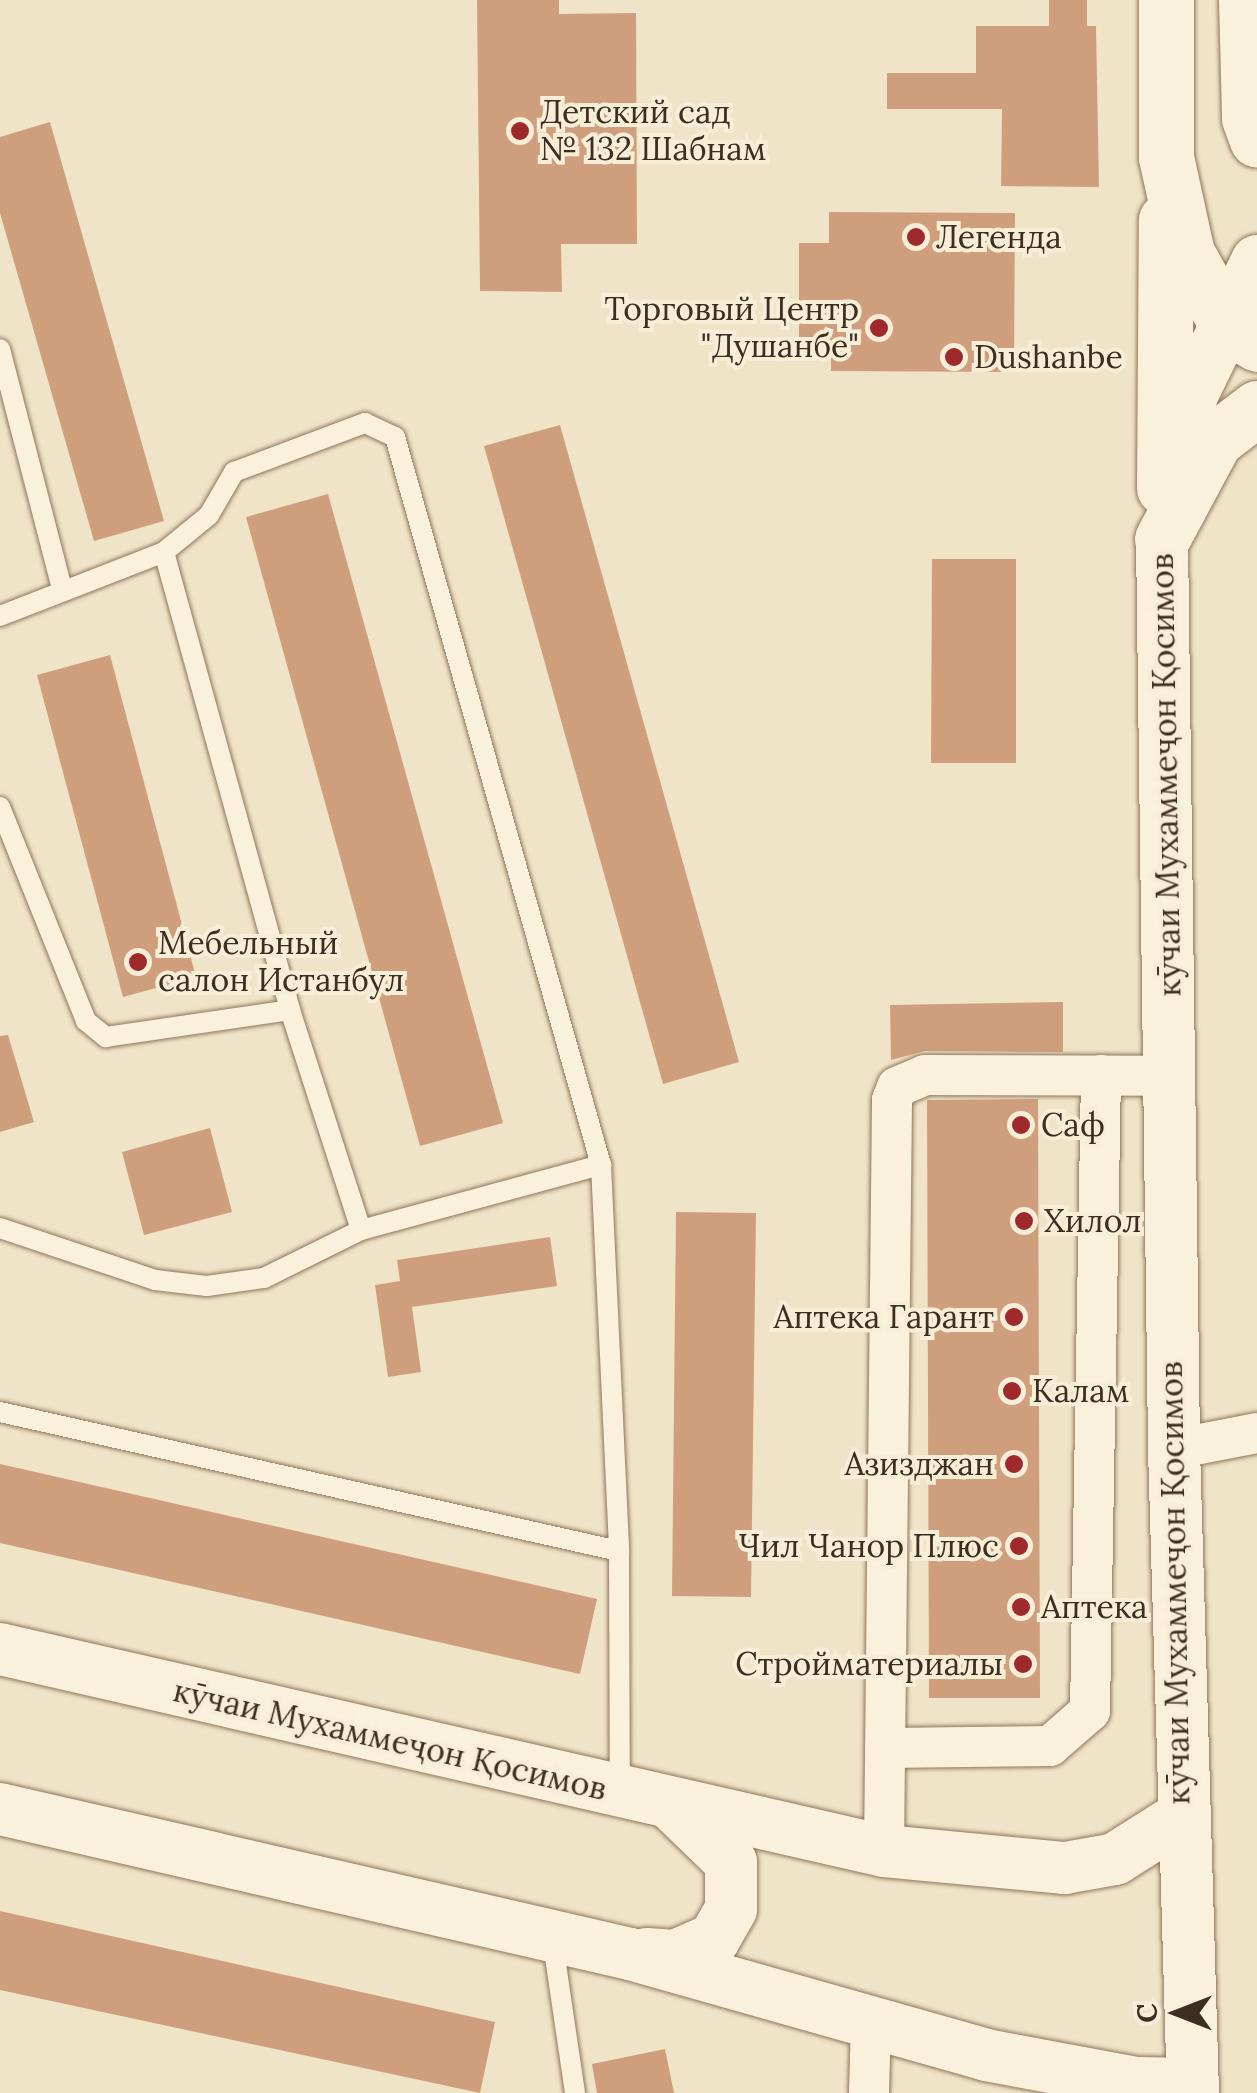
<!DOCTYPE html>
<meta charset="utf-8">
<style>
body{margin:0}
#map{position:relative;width:1257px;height:2093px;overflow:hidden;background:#f0e4c8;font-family:Lora,serif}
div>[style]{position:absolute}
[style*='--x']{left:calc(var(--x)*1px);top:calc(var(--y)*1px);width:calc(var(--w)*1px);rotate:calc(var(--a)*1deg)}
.building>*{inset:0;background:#cf9f7d}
.roads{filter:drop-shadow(0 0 2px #8d765c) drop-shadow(0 0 2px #8d765c)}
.service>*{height:20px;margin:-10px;padding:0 10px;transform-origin:10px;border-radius:10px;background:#faf1dc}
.minor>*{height:40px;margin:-20px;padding:0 20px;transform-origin:20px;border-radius:20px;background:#faf1dc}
.tertiary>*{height:52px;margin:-26px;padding:0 26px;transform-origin:26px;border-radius:26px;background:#faf1dc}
.secondary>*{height:55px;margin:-27.5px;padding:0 27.5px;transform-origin:27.5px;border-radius:27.5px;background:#faf1dc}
.dots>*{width:28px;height:28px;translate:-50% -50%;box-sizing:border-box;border:5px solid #f7eed8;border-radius:50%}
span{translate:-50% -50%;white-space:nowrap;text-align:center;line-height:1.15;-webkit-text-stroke:8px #f7eed8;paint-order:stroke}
.poi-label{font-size:32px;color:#3d2e20}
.left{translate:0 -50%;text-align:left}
.right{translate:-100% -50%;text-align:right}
.street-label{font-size:32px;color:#3d2e20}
.north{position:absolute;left:1127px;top:1963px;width:100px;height:100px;-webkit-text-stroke:8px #f7eed8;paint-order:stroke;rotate:270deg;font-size:28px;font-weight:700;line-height:40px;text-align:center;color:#3d2e20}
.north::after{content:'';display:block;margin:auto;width:35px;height:45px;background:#3d2e20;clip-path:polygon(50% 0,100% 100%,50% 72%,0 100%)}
</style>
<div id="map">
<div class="building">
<i style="clip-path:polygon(477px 0,559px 0,559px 14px,636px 13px,637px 244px,561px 244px,562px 292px,480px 291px)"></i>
<i style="clip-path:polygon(1049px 0,1087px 0,1087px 26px,1096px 26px,1099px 187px,1001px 186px,1002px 109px,887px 109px,887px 73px,976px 73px,976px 26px,1049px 26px)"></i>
<i style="clip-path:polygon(50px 122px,164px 521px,94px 541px,0 213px,0 137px)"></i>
<i style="clip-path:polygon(829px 212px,1015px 213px,1014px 372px,831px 371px,831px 340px,799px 340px,799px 243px,829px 243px)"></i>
<i style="clip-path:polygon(560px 425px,739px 1062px,663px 1084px,484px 446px)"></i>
<i style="clip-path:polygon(328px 494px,503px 1123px,420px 1146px,246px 517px)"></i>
<i style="clip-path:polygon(932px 559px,1016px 559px,1016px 763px,931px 763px)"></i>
<i style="clip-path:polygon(110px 655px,196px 977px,123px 997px,37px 675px)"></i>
<i style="clip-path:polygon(1063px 1002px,1063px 1052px,925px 1051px,891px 1060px,890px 1005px)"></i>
<i style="clip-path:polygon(8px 1035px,34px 1122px,0 1132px,0 1036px)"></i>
<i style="clip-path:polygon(1038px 1099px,1040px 1698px,929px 1698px,927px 1100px)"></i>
<i style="clip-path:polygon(210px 1128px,232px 1212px,144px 1235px,122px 1152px)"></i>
<i style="clip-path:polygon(676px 1212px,756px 1213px,751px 1597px,672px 1596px)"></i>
<i style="clip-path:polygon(550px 1237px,557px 1286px,412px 1307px,421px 1372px,388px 1377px,375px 1285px,400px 1281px,397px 1260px)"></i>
<i style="clip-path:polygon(0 1464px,597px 1599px,580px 1674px,0 1543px)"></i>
<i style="clip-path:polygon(0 1911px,495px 2022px,480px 2093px,0 1990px)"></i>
<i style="clip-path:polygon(665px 2049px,674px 2093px,597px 2093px,592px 2064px)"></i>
</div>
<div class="roads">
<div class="service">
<i style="--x:0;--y:349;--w:247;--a:75.5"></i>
<i style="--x:164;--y:552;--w:475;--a:74.6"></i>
<i style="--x:290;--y:1010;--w:231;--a:72.1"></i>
<i style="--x:0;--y:616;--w:176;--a:-21.3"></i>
<i style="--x:164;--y:552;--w:58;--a:-39.4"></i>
<i style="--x:209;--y:515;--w:50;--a:-59.8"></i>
<i style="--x:234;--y:472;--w:140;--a:-20.5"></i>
<i style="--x:365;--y:423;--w:33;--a:25"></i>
<i style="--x:395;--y:437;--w:757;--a:74.2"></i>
<i style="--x:601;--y:1165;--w:386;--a:87.3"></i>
<i style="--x:0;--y:807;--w:231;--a:68.1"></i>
<i style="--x:86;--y:1021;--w:26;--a:39"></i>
<i style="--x:106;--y:1037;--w:186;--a:-8.3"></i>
<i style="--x:0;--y:1228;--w:163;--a:18.5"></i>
<i style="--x:155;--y:1280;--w:52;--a:6.6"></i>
<i style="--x:207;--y:1286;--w:58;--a:-8"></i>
<i style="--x:264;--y:1278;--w:108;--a:-26.3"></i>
<i style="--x:361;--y:1230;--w:249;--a:-15.2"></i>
<i style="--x:0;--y:1412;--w:634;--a:12.66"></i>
<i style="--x:619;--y:1551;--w:236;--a:89.8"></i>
<i style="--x:552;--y:1937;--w:158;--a:81.6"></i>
</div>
<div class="minor">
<i style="--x:1174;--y:1449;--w:85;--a:-10.9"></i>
<i style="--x:885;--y:1748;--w:165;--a:-0.7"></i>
<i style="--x:1050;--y:1746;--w:53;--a:-41.2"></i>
<i style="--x:1090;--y:1711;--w:636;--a:-89.01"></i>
<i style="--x:884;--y:1851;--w:751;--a:-89.39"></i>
<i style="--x:892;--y:1100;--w:14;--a:-69"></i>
<i style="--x:897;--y:1087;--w:30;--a:-23"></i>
<i style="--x:925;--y:1075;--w:244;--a:0.2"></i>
<i style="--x:869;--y:2093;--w:71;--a:-88.4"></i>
</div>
<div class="tertiary">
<i style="--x:1172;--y:462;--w:70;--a:-73.4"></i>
<i style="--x:1192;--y:395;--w:149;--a:-64.1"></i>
<i style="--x:1162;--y:539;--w:910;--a:89.24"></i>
<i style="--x:1174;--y:1449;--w:644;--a:88.31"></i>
<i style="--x:0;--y:1649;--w:907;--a:12.87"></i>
<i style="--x:884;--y:1851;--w:182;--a:5.4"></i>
<i style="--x:1065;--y:1868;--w:51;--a:-10.2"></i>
<i style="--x:1115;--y:1859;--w:80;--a:-32.3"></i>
<i style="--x:0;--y:1809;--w:646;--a:12.96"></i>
<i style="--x:630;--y:1954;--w:370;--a:15.8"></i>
<i style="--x:986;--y:2055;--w:153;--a:10.6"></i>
<i style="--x:1136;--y:2083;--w:56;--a:1"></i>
<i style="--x:647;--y:1954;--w:28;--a:4"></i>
<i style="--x:675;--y:1956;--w:43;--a:-23.6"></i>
<i style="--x:714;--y:1939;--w:34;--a:-60"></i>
<i style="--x:731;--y:1909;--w:47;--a:-90"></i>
<i style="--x:731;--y:1862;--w:79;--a:-136"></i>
</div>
<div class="secondary">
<i style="--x:1166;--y:0;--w:157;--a:90"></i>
<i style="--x:1166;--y:157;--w:98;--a:77.7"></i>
<i style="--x:1187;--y:253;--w:85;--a:61"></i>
<i style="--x:1228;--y:327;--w:34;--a:30"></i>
<i style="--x:1246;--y:0;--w:118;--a:88.5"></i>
<i style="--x:1249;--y:118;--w:23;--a:70"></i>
<i style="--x:1164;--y:488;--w:268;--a:-89.6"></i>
<i style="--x:1162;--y:539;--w:112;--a:-61.8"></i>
<i style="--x:1215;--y:440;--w:53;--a:-37.3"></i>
</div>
</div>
<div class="dots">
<i style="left:520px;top:131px;background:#9e2a2b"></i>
<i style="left:916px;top:237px;background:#9e2a2b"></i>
<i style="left:879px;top:328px;background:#9e2a2b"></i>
<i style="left:954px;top:357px;background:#9e2a2b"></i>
<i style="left:138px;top:962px;background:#9e2a2b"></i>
<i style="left:1021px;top:1125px;background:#9e2a2b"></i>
<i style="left:1024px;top:1221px;background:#9e2a2b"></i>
<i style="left:1014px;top:1317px;background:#9e2a2b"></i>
<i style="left:1012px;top:1391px;background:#9e2a2b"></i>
<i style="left:1014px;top:1464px;background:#9e2a2b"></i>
<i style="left:1019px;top:1546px;background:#9e2a2b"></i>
<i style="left:1021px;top:1607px;background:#9e2a2b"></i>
<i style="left:1023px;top:1664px;background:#9e2a2b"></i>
</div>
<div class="poi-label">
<span class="left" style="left:540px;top:131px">Детский сад<br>№ 132 Шабнам</span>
<span class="left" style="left:936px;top:237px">Легенда</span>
<span class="right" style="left:859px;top:328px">Торговый Центр<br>"Душанбе"</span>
<span class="left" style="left:974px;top:357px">Dushanbe</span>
<span class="left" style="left:158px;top:962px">Мебельный<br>салон Истанбул</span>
<span class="left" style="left:1041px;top:1125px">Саф</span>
<span class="left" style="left:1044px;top:1221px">Хилол</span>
<span class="right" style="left:994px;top:1317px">Аптека Гарант</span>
<span class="left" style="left:1032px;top:1391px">Калам</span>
<span class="right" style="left:994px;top:1464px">Азизджан</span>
<span class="right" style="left:999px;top:1546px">Чил Чанор Плюс</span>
<span class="left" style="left:1041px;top:1607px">Аптека</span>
<span class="right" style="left:1003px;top:1664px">Стройматериалы</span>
</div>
<div class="street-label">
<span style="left:1166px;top:775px;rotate:-91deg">кӯчаи Мухаммеҷон Қосимов</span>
<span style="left:1175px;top:1583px;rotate:-91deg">кӯчаи Мухаммеҷон Қосимов</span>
<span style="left:390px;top:1740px;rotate:13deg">кӯчаи Мухаммеҷон Қосимов</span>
</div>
<div class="north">С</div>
</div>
